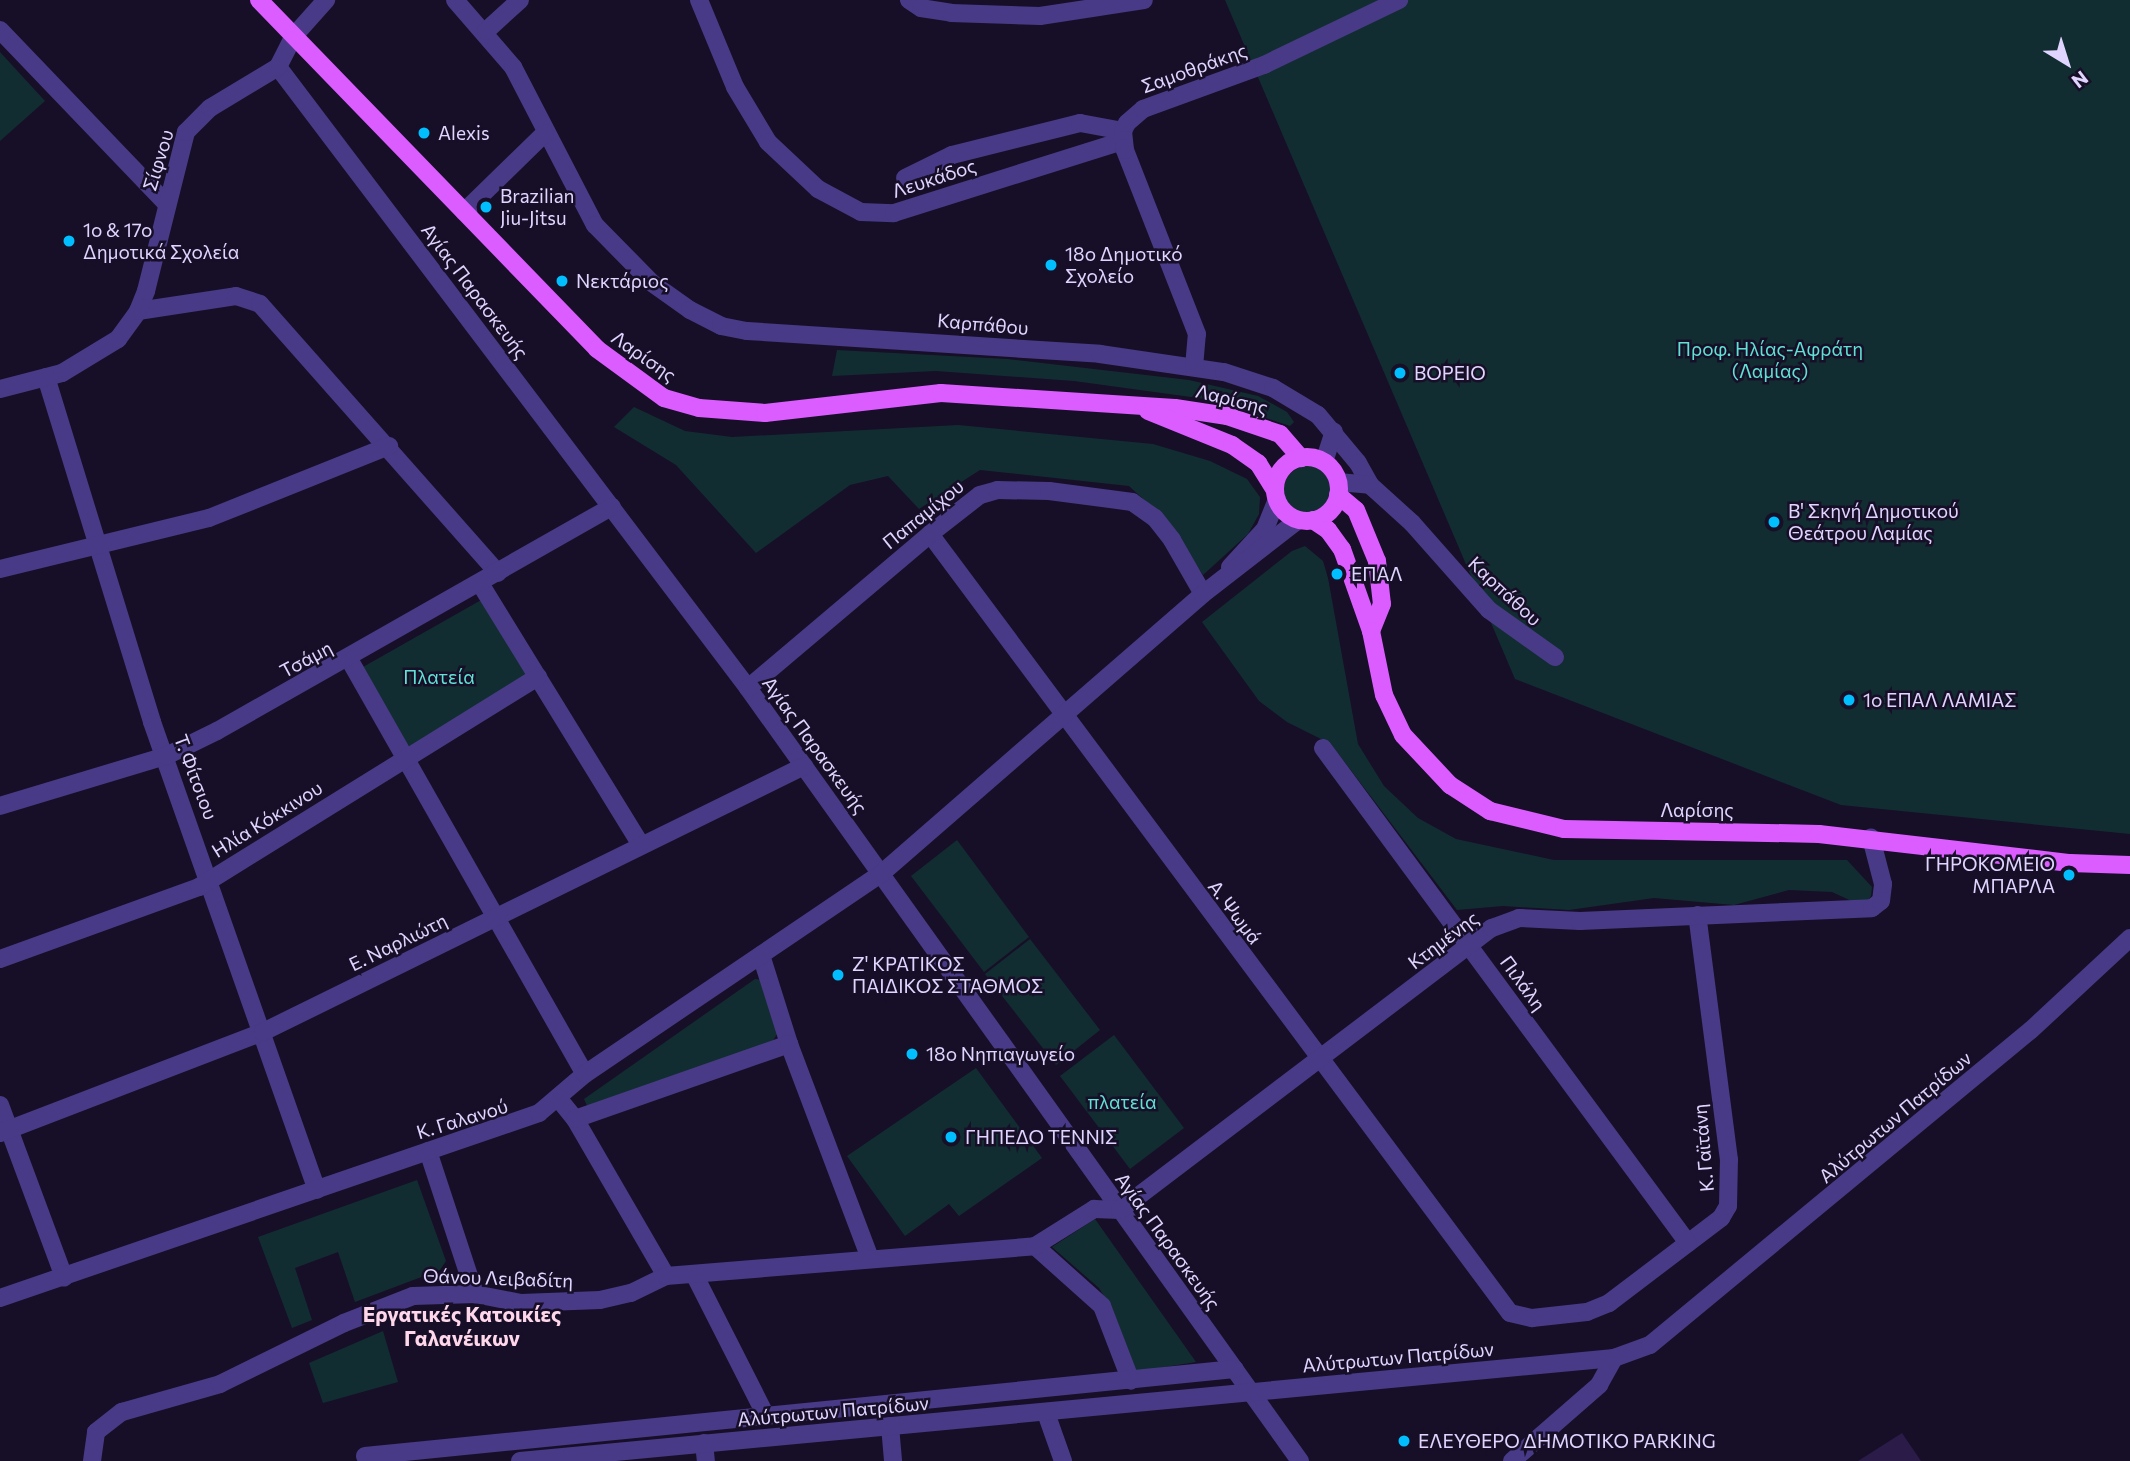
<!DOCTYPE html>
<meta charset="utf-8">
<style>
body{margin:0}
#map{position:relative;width:2130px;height:1461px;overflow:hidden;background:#170f27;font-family:Commissioner,sans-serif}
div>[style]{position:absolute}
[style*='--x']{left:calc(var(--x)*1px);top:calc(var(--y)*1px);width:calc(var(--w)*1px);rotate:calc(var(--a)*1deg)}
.green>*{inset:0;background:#122d31}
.round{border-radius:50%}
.building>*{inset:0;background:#2b1b48}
.minor>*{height:18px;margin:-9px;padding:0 9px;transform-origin:9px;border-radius:9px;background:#483a86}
.major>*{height:18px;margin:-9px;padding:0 9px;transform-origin:9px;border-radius:9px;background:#db5cff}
.major>.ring{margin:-9px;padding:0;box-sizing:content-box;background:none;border:18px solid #db5cff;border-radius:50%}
.dots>*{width:19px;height:19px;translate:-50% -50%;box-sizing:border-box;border:4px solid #170f27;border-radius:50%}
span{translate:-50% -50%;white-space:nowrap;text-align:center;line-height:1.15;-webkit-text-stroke:5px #170f27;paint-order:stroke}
.street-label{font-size:19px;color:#e0d5ff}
.poi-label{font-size:19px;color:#e0d5ff}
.left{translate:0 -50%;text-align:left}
.right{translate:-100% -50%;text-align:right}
.park-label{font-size:19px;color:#5fe1d5}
.neighbourhood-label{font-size:21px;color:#ffd7ea;font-weight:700}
.north{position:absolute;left:2032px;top:28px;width:70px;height:70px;-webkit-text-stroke:5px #170f27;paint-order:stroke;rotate:142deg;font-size:19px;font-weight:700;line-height:28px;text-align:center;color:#e0d5ff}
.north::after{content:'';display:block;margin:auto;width:24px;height:32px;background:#e0d5ff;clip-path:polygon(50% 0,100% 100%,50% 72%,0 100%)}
</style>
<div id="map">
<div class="green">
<i style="clip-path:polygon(1225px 0,2130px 0,2130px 834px,1841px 805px,1515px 679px)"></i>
<i style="clip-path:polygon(0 52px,45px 101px,0 141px)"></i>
<i style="clip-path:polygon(837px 350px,1007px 359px,1189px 380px,1258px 396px,1287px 412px,1294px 422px,1290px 426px,1213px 400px,1074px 381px,936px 371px,832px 376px)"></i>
<i style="clip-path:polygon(634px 407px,685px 431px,732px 437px,958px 425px,1153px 444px,1210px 461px,1247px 479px,1260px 497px,1259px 514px,1248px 534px,1203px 575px,1170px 524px,1129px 486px,980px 470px,919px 509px,888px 476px,850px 485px,756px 553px,676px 465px,614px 427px)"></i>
<i class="round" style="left:1284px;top:466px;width:48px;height:48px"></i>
<i style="clip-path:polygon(1305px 546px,1323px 561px,1328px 578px,1358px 744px,1384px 786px,1418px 818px,1456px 839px,1554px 860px,1847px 860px,1872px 887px,1871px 896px,1866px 903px,1858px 904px,1832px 892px,1789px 890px,1734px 905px,1654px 898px,1569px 910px,1503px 906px,1457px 910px,1331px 744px,1287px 722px,1259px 701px,1202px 622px,1292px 551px)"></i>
<i style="clip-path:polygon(483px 599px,528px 678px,409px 747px,363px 667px)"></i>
<i style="clip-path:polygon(957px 840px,1029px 937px,984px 972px,911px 876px)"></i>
<i style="clip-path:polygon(1030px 939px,1100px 1030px,1056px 1065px,985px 974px)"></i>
<i style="clip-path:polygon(755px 979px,763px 980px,780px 1029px,771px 1044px,588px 1108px,584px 1099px)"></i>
<i style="clip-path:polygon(1114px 1035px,1184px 1128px,1130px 1169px,1060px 1076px)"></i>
<i style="clip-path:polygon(976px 1068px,1042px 1158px,959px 1216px,949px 1204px,905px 1236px,847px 1156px)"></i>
<i style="clip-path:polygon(417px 1180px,446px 1261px,440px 1270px,355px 1302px,338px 1252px,295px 1268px,312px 1320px,292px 1328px,258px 1237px)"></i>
<i style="clip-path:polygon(1095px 1219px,1196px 1362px,1134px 1372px,1113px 1311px,1099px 1288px,1052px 1247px)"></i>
<i style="clip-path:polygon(383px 1331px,398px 1382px,323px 1403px,309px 1363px)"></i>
</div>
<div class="building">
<i style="clip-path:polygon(1902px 1433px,1921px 1461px,1858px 1461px)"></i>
</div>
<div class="minor">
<i style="--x:455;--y:0;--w:89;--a:49.1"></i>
<i style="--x:513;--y:67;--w:178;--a:62.6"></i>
<i style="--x:595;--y:225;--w:81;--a:45.5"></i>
<i style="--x:652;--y:283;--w:47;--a:35.4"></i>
<i style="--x:690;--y:310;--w:35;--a:27"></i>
<i style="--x:721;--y:326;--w:26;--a:11"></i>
<i style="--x:747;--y:331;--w:354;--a:3.7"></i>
<i style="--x:1100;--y:354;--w:125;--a:8.3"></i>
<i style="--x:1224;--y:372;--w:52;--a:18.1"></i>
<i style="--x:1273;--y:388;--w:52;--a:31"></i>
<i style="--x:1318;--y:415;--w:62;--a:50.2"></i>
<i style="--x:1358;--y:463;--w:25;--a:61"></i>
<i style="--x:1370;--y:485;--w:57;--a:42.1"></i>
<i style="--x:1412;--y:523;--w:116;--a:48.5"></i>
<i style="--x:1489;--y:610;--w:81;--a:35.5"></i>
<i style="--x:699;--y:0;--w:94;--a:67.5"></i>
<i style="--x:735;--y:87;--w:64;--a:59"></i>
<i style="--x:768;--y:142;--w:69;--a:43.2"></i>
<i style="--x:818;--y:189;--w:49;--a:28.1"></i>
<i style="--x:861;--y:212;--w:33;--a:2"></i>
<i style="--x:894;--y:213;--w:240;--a:-17.5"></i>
<i style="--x:909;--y:0;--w:14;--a:34"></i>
<i style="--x:921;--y:8;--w:30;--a:9"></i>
<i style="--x:951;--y:13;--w:89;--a:1.9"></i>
<i style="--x:1040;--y:16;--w:105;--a:-8.7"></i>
<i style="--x:0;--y:30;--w:240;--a:46.2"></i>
<i style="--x:486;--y:31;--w:46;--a:-42.4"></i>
<i style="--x:278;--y:67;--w:779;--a:52.88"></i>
<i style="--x:748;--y:688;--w:950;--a:54.47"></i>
<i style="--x:905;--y:178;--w:52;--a:-26.1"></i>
<i style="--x:952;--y:155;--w:132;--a:-14"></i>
<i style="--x:1080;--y:123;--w:44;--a:10.5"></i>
<i style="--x:464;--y:212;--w:113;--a:-44.3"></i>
<i style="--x:138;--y:311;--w:99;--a:-8.7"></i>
<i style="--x:236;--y:296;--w:25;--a:18"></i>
<i style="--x:260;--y:304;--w:359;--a:48.5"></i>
<i style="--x:1194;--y:367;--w:33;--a:-85"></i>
<i style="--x:1197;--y:334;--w:198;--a:-111.4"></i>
<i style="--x:1125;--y:150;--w:19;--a:-96"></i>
<i style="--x:1123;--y:131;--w:9;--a:-63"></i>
<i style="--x:1127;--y:123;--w:21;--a:-41"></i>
<i style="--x:1143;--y:109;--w:129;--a:-20"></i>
<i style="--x:1264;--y:65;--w:150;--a:-25.7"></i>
<i style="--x:46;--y:377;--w:361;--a:72.9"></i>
<i style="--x:152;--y:722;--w:496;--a:70.6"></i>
<i style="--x:0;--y:389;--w:64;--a:-14.5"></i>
<i style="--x:62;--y:373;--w:66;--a:-31.3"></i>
<i style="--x:118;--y:339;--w:34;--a:-54"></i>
<i style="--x:138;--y:311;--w:22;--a:-68"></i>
<i style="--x:146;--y:291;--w:164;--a:-75.9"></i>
<i style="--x:186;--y:132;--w:34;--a:-45"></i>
<i style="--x:210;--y:108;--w:79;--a:-31.1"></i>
<i style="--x:278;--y:67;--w:34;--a:-63"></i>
<i style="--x:293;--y:37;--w:50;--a:-48.3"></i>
<i style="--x:1324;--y:462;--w:32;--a:-72"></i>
<i style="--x:1338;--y:482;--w:32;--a:5"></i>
<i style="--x:930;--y:534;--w:971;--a:53.33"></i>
<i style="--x:1510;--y:1313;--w:23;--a:13"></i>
<i style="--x:1532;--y:1318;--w:55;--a:-6.2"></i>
<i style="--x:1587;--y:1312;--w:24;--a:-22"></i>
<i style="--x:1609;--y:1303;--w:141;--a:-37.2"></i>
<i style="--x:1721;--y:1218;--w:14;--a:-60"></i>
<i style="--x:1728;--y:1206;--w:46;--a:-88.8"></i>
<i style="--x:1729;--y:1160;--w:247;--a:-97.4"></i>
<i style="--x:1230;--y:567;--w:52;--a:-47.4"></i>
<i style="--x:1265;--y:529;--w:32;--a:-68"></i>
<i style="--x:0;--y:569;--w:215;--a:-13.7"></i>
<i style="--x:209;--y:518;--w:194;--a:-21.8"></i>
<i style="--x:481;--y:585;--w:303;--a:58.4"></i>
<i style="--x:349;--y:659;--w:477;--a:60.4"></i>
<i style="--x:748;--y:688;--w:238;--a:-40.2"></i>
<i style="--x:930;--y:534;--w:63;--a:-38"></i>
<i style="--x:980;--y:495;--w:18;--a:-16"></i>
<i style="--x:997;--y:490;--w:52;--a:1.1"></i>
<i style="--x:1049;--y:491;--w:84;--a:7.5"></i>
<i style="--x:1132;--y:502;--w:28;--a:35"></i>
<i style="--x:1155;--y:518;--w:28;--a:52"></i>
<i style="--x:1172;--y:540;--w:62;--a:60.1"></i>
<i style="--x:1323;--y:748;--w:615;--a:53.6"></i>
<i style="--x:0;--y:806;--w:173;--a:-16.8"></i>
<i style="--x:166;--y:756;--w:57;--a:-26.1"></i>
<i style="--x:217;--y:731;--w:454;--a:-29.6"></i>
<i style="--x:761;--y:955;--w:93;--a:72.5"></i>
<i style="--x:0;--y:959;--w:212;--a:-19.9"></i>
<i style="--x:199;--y:887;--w:399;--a:-31.8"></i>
<i style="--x:558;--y:1098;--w:27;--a:51"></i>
<i style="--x:575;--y:1119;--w:181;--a:59.9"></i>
<i style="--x:0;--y:1105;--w:184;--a:69.6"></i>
<i style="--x:575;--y:1119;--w:227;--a:-19.3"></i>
<i style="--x:789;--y:1044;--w:229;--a:69.3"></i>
<i style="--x:0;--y:1133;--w:282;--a:-21"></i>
<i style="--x:263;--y:1032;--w:603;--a:-26.18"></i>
<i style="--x:428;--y:1151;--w:151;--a:71.8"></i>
<i style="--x:1035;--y:1246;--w:90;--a:41.8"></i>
<i style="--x:1102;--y:1306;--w:80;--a:68.9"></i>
<i style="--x:695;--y:1276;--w:157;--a:63.1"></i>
<i style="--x:0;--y:1298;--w:570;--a:-18.94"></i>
<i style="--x:539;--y:1113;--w:60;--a:-40.3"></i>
<i style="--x:585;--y:1074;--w:359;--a:-34.1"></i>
<i style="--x:882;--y:873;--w:425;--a:-41"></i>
<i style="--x:1203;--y:594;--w:120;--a:-37.9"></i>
<i style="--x:1046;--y:1413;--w:51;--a:70.5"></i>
<i style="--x:890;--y:1426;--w:35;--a:85"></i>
<i style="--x:704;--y:1443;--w:18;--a:84"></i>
<i style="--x:365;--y:1456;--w:874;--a:-5.71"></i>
<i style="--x:92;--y:1461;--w:29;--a:-82"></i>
<i style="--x:96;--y:1432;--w:33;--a:-38"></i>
<i style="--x:122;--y:1412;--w:102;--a:-15.9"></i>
<i style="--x:220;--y:1384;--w:138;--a:-26.2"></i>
<i style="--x:344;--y:1323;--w:74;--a:-21.4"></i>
<i style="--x:413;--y:1296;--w:62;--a:-1.8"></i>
<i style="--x:475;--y:1294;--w:47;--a:11.1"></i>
<i style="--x:521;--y:1303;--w:79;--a:-2.2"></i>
<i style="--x:600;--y:1300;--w:32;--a:-13"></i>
<i style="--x:631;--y:1293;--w:39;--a:-26"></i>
<i style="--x:666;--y:1276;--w:370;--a:-4.6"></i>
<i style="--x:1035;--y:1246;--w:70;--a:-32.1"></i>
<i style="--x:1094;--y:1209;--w:26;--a:2"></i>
<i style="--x:1120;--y:1210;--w:467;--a:-37.2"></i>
<i style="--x:1492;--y:928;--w:29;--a:-20"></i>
<i style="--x:1519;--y:918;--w:61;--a:2.8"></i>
<i style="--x:1580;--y:921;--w:292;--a:-2.5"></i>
<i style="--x:1872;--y:908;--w:11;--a:-38"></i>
<i style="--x:1881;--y:901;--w:17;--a:-83"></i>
<i style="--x:1883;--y:884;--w:48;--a:-104.6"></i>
<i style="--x:520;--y:1461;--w:1099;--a:-5.38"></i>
<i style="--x:1614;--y:1358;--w:38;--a:-20"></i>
<i style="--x:1650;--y:1345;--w:494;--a:-39.6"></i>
<i style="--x:2031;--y:1030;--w:135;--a:-42.9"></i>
<i style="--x:1512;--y:1461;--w:116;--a:-41.1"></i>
<i style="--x:1599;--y:1385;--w:31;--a:-61"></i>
</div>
<div class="major">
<i style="--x:259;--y:0;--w:486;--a:45.9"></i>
<i style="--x:597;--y:349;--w:83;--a:36.2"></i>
<i style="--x:664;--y:398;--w:36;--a:16"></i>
<i style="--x:699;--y:408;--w:66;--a:4.3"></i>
<i style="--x:765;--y:413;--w:177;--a:-6.5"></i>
<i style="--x:941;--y:393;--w:234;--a:3.7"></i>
<i style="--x:1175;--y:408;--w:53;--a:8.7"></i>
<i style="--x:1227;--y:416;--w:56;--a:18.8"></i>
<i style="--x:1280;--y:434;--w:32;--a:49"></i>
<i style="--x:1148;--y:411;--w:91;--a:22"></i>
<i style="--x:1232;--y:445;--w:32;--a:35"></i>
<i style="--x:1258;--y:463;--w:32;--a:58"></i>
<i class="ring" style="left:1275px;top:457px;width:46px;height:46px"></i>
<i style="--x:1338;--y:495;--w:23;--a:40"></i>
<i style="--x:1356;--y:510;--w:55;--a:67.6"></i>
<i style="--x:1377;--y:561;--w:43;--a:83.4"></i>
<i style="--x:1382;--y:604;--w:29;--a:112"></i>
<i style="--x:1313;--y:520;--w:18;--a:34"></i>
<i style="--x:1328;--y:530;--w:24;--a:54"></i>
<i style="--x:1342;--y:549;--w:87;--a:70.5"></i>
<i style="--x:1371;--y:631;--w:65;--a:78.5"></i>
<i style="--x:1384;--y:695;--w:44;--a:64.6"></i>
<i style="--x:1403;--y:735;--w:69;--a:46.8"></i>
<i style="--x:1450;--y:785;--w:48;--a:33"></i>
<i style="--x:1490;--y:811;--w:76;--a:13.7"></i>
<i style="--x:1564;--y:829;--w:255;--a:1.1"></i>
<i style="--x:1819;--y:834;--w:253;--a:6.6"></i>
<i style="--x:2070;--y:863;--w:60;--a:1.9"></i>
</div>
<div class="dots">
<i style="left:424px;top:133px;background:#01beff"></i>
<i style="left:486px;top:207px;background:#01beff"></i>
<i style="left:69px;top:241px;background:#01beff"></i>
<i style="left:1051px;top:265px;background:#01beff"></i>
<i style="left:562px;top:281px;background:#01beff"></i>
<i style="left:1400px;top:373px;background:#01beff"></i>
<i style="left:1774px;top:522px;background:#01beff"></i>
<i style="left:1337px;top:574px;background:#01beff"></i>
<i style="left:1849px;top:700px;background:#01beff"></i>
<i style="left:2069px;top:875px;background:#01beff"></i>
<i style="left:838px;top:975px;background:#01beff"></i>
<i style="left:912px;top:1054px;background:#01beff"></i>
<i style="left:951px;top:1137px;background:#01beff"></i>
<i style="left:1404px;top:1441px;background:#01beff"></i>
</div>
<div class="street-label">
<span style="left:1194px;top:68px;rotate:-20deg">Σαμοθράκης</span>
<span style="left:158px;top:160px;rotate:-73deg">Σίφνου</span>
<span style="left:934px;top:178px;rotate:-18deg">Λευκάδος</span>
<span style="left:475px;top:291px;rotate:53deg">Αγίας Παρασκευής</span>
<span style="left:983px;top:324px;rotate:5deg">Καρπάθου</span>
<span style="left:644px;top:356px;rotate:35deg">Λαρίσης</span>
<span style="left:1232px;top:399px;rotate:14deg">Λαρίσης</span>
<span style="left:923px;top:514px;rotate:-39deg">Παπαμίχου</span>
<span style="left:1505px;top:591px;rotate:43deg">Καρπάθου</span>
<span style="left:306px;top:659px;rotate:-28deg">Τσάμη</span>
<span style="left:815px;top:745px;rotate:54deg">Αγίας Παρασκευής</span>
<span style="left:196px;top:777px;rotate:69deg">Τ. Φίτσιου</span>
<span style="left:1697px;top:810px">Λαρίσης</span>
<span style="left:267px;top:819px;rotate:-32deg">Ηλία Κόκκινου</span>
<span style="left:1235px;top:912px;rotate:53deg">Α. Ψωμά</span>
<span style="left:1443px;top:940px;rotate:-37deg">Κτημένης</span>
<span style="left:398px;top:942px;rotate:-26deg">Ε. Ναρλιώτη</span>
<span style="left:1523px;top:983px;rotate:54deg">Πιλάλη</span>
<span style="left:1895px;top:1117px;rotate:-40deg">Αλύτρωτων Πατρίδων</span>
<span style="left:462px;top:1119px;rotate:-17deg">Κ. Γαλανού</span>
<span style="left:1703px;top:1148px;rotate:-95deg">Κ. Γαϊτάνη</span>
<span style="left:1168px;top:1241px;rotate:54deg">Αγίας Παρασκευής</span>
<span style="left:498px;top:1278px;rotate:2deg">Θάνου Λειβαδίτη</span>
<span style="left:1398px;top:1357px;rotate:-5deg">Αλύτρωτων Πατρίδων</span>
<span style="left:833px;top:1411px;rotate:-5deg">Αλύτρωτων Πατρίδων</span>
</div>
<div class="poi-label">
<span class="left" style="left:438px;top:133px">Alexis</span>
<span class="left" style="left:500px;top:207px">Brazilian<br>Jiu-Jitsu</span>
<span class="left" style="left:83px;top:241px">1ο &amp; 17ο<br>Δημοτικά Σχολεία</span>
<span class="left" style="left:1065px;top:265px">18ο Δημοτικό<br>Σχολείο</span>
<span class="left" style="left:576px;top:281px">Νεκτάριος</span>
<span class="left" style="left:1414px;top:373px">ΒΟΡΕΙΟ</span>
<span class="left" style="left:1788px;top:522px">Β' Σκηνή Δημοτικού<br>Θεάτρου Λαμίας</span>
<span class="left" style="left:1351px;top:574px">ΕΠΑΛ</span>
<span class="left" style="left:1863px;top:700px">1ο ΕΠΑΛ ΛΑΜΙΑΣ</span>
<span class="right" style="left:2055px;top:875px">ΓΗΡΟΚΟΜΕΙΟ<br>ΜΠΑΡΛΑ</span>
<span class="left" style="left:852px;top:975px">Ζ' ΚΡΑΤΙΚΟΣ<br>ΠΑΙΔΙΚΟΣ ΣΤΑΘΜΟΣ</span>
<span class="left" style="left:926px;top:1054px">18ο Νηπιαγωγείο</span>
<span class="left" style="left:965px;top:1137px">ΓΗΠΕΔΟ ΤΕΝΝΙΣ</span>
<span class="left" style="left:1418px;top:1441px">ΕΛΕΥΘΕΡΟ ΔΗΜΟΤΙΚΟ PARKING</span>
</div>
<div class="park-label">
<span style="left:1770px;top:360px">Προφ. Ηλίας-Αφράτη<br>(Λαμίας)</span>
<span style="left:439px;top:677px">Πλατεία</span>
<span style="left:1122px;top:1102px">πλατεία</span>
</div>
<div class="neighbourhood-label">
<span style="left:462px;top:1326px">Εργατικές Κατοικίες<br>Γαλανέικων</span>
</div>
<div class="north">N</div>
</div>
